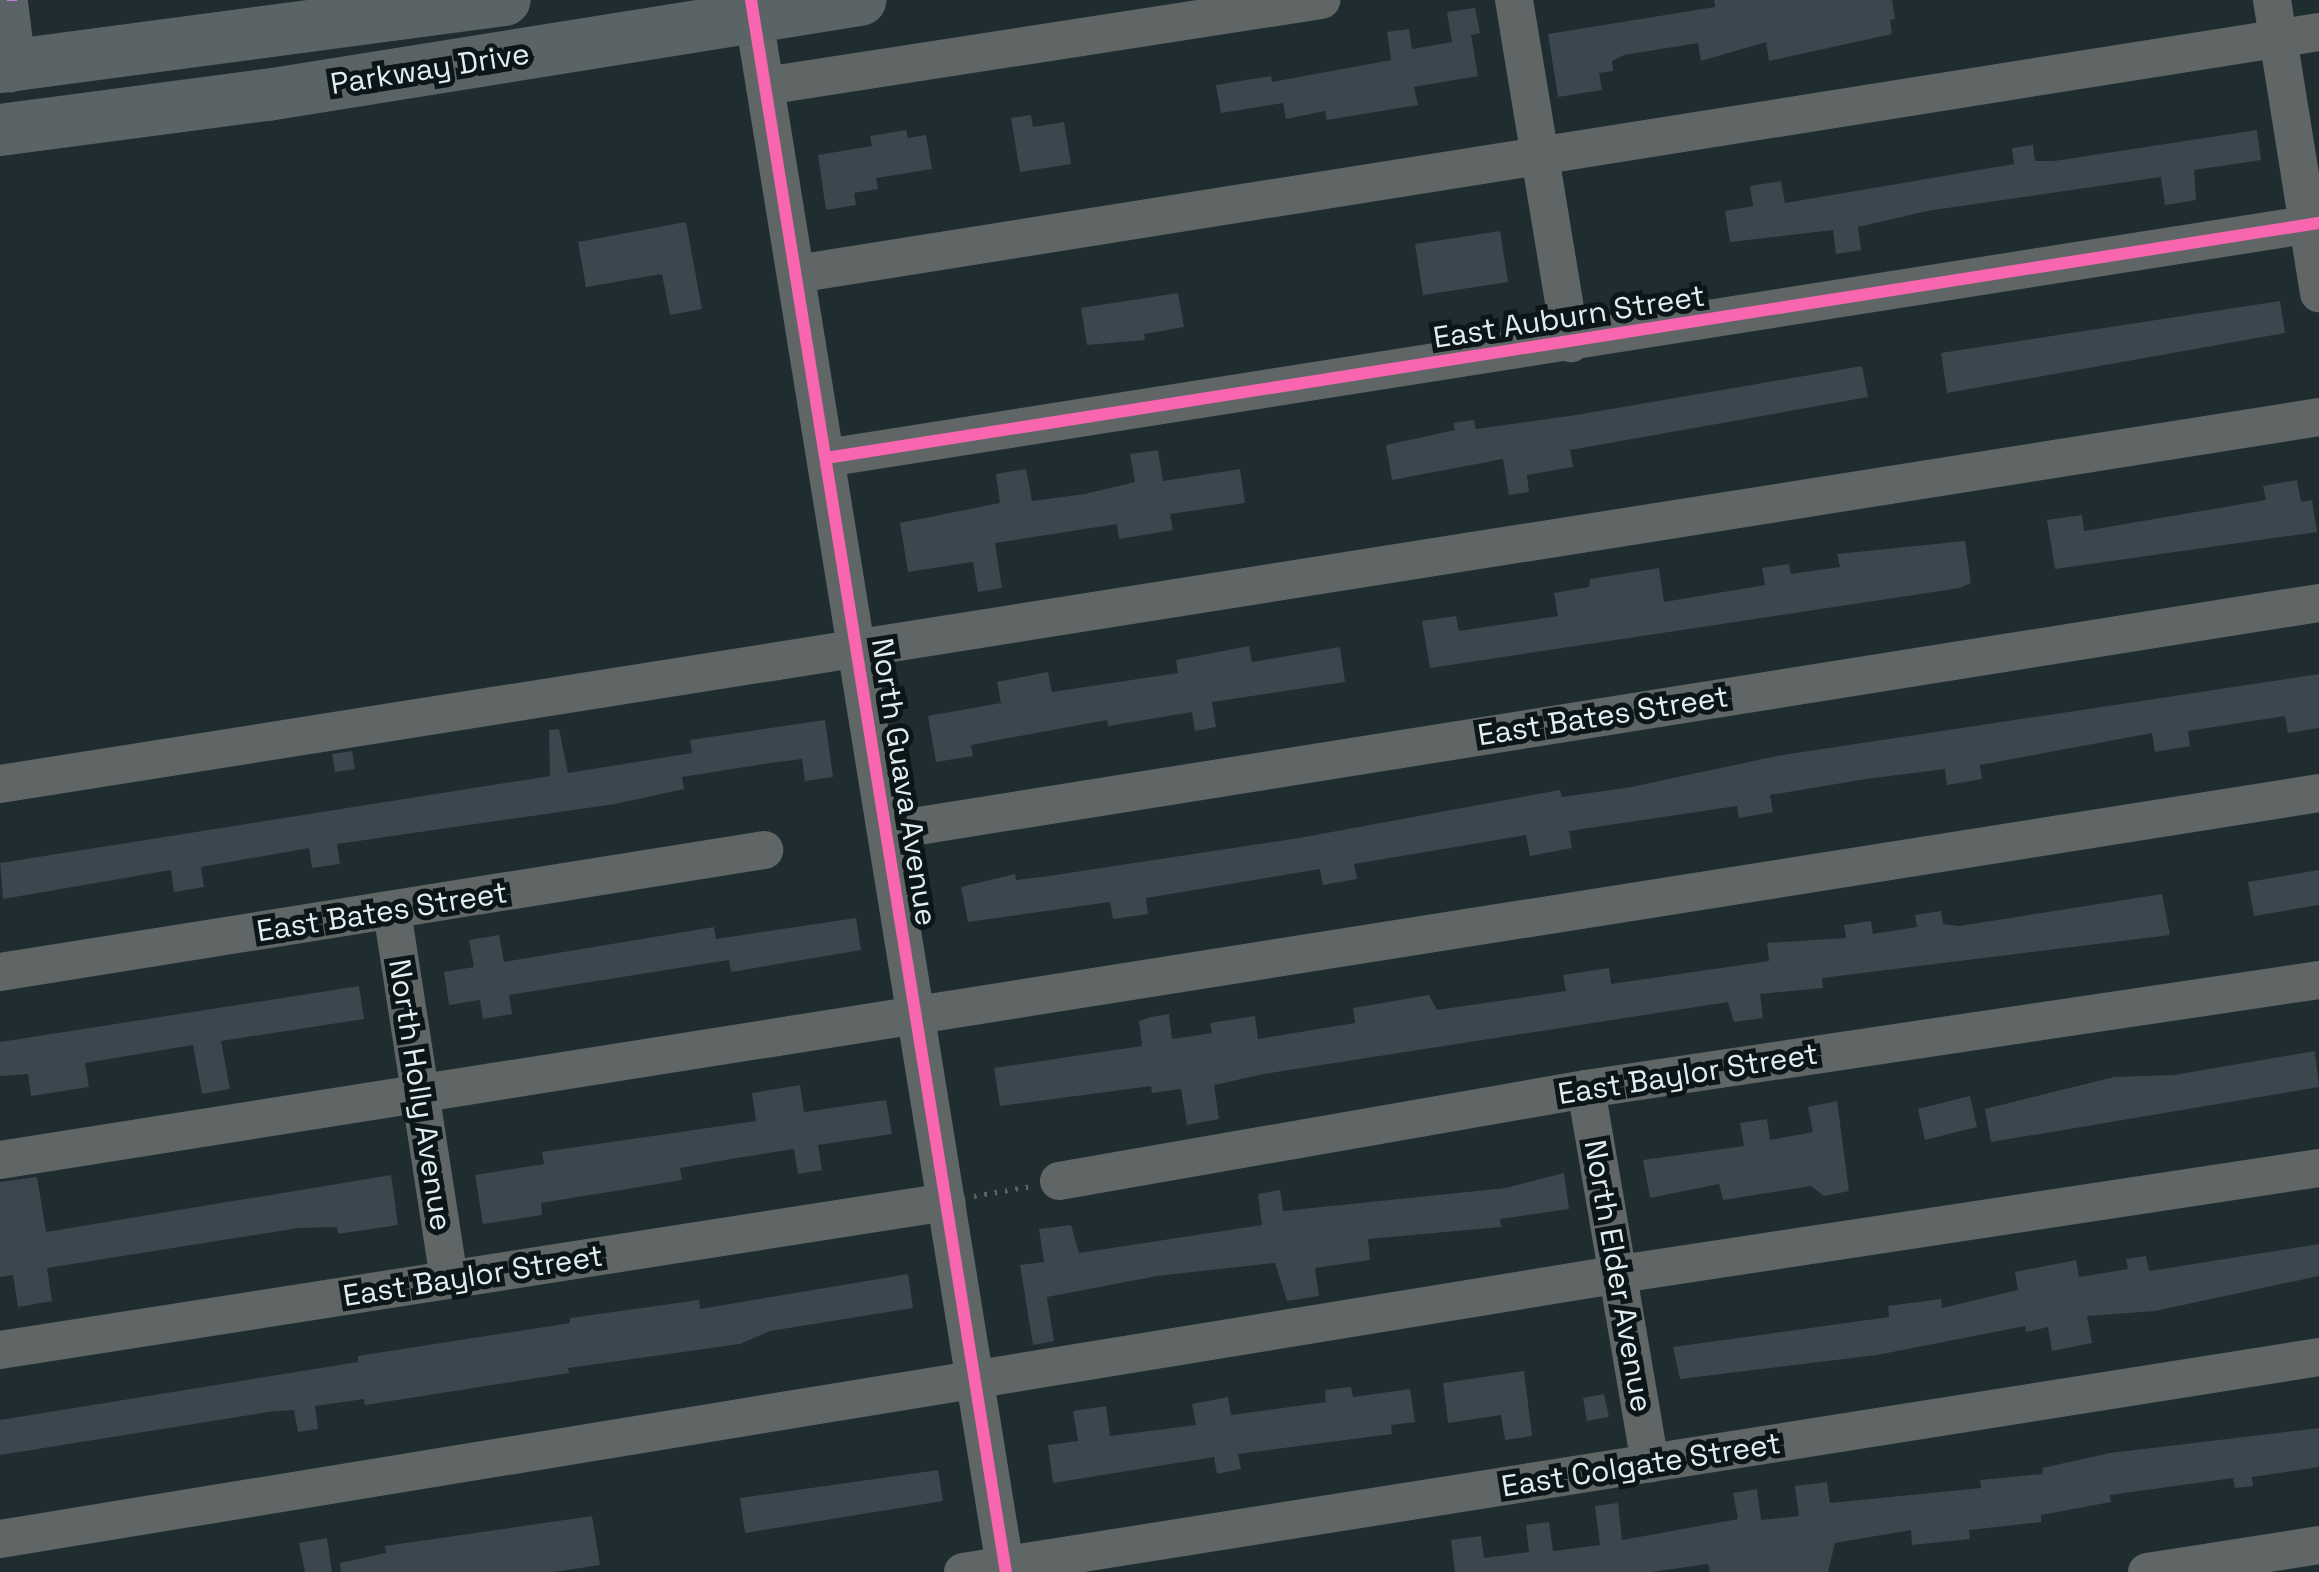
<!DOCTYPE html>
<style>
body{margin:0}
#map{position:relative;width:2319px;height:1572px;overflow:hidden;background:#1f2c30;font-family:"Space Grotesk",sans-serif}
div>[style]{position:absolute}
[style*='--x']{left:calc(var(--x)*1px);top:calc(var(--y)*1px);width:calc(var(--w)*1px);rotate:calc(var(--a)*1deg)}
.building>*{inset:0;background:#3b464f}
.path>*{height:5px;margin-top:-2.5px;transform-origin:0;background:repeating-linear-gradient(90deg,#5b6262 0 2.5px,transparent 0 10.5px)}
.minor>*{height:38px;margin:-19px;padding:0 19px;transform-origin:19px;border-radius:19px;background:#606666}
.highway>*{height:52px;margin:-26px;padding:0 26px;transform-origin:26px;border-radius:26px;background:#5a6365}
.quiet>*{height:10px;margin-top:-5px;transform-origin:0;background:repeating-linear-gradient(90deg,#c07fdc 0 20px,transparent 0 30px)}
.cycleway>*{height:12px;margin:-6px;padding:0 6px;transform-origin:6px;border-radius:6px;background:#f766af}
span{translate:-50% -50%;white-space:nowrap;text-align:center;line-height:1.15;-webkit-text-stroke:10px #0c1619;paint-order:stroke}
.street-label{font-size:30px;color:#e0eef2}
</style>
<div id="map">
<div class="building">
<i style="clip-path:polygon(1714px 0,1892px 0,1895px 19px,1890px 20px,1892px 34px,1769px 61px,1766px 42px,1701px 61px,1698px 43px,1624px 55px,1612px 61px,1613px 71px,1599px 73px,1602px 90px,1558px 97px,1548px 34px,1715px 7px)"></i>
<i style="clip-path:polygon(1475px 8px,1480px 33px,1471px 35px,1478px 76px,1414px 87px,1418px 105px,1327px 120px,1325px 111px,1286px 119px,1283px 103px,1221px 113px,1216px 85px,1271px 76px,1272px 82px,1391px 60px,1387px 32px,1409px 29px,1412px 49px,1452px 42px,1447px 12px)"></i>
<i style="clip-path:polygon(1031px 115px,1033px 127px,1064px 122px,1071px 164px,1020px 172px,1011px 118px)"></i>
<i style="clip-path:polygon(906px 130px,908px 138px,926px 135px,932px 169px,876px 178px,878px 189px,854px 193px,856px 205px,826px 210px,818px 155px,872px 146px,870px 136px)"></i>
<i style="clip-path:polygon(2257px 130px,2261px 160px,2194px 170px,2196px 200px,2165px 205px,2161px 177px,1927px 211px,1858px 227px,1861px 250px,1836px 254px,1833px 230px,1730px 242px,1725px 211px,1753px 206px,1750px 186px,1781px 181px,1785px 203px,2014px 164px,2012px 148px,2033px 145px,2035px 161px,2054px 161px)"></i>
<i style="clip-path:polygon(686px 222px,702px 309px,670px 315px,662px 274px,586px 287px,578px 242px)"></i>
<i style="clip-path:polygon(1500px 231px,1508px 282px,1423px 295px,1415px 244px)"></i>
<i style="clip-path:polygon(1178px 293px,1184px 327px,1144px 334px,1145px 340px,1087px 345px,1081px 308px)"></i>
<i style="clip-path:polygon(2280px 301px,2285px 333px,1947px 393px,1941px 353px)"></i>
<i style="clip-path:polygon(1862px 366px,1868px 397px,1570px 450px,1573px 467px,1527px 475px,1529px 492px,1509px 495px,1503px 459px,1392px 480px,1386px 445px,1455px 430px,1453px 423px,1474px 420px,1476px 429px,1576px 415px)"></i>
<i style="clip-path:polygon(1158px 450px,1163px 481px,1240px 469px,1245px 503px,1170px 514px,1173px 530px,1119px 539px,1117px 524px,995px 543px,1002px 588px,978px 592px,973px 562px,908px 572px,900px 523px,1000px 503px,996px 474px,1026px 469px,1032px 501px,1085px 494px,1135px 482px,1130px 454px)"></i>
<i style="clip-path:polygon(2297px 480px,2301px 502px,2312px 500px,2317px 532px,2055px 569px,2047px 520px,2082px 515px,2084px 531px,2266px 500px,2263px 486px)"></i>
<i style="clip-path:polygon(1965px 541px,1971px 583px,1960px 588px,1430px 668px,1422px 621px,1456px 616px,1459px 631px,1558px 616px,1554px 593px,1589px 587px,1590px 579px,1659px 568px,1664px 602px,1765px 585px,1762px 568px,1789px 564px,1791px 574px,1840px 567px,1837px 554px)"></i>
<i style="clip-path:polygon(1249px 646px,1252px 662px,1340px 647px,1345px 682px,1212px 702px,1216px 727px,1195px 731px,1192px 712px,1108px 726px,1107px 720px,971px 745px,973px 756px,936px 762px,928px 716px,1001px 703px,997px 682px,1048px 672px,1052px 692px,1178px 673px,1176px 660px)"></i>
<i style="clip-path:polygon(2319px 674px,2319px 728px,2288px 733px,2285px 716px,2188px 731px,2190px 746px,2155px 752px,2152px 733px,1980px 765px,1982px 779px,1947px 785px,1945px 769px,1866px 779px,1770px 795px,1773px 812px,1739px 818px,1737px 806px,1569px 831px,1572px 848px,1530px 856px,1526px 835px,1354px 864px,1357px 879px,1323px 885px,1320px 869px,1146px 898px,1148px 914px,1113px 919px,1110px 902px,968px 922px,961px 887px,1015px 874px,1016px 880px,1049px 876px,1299px 838px,1560px 790px,1562px 797px,1631px 787px,1777px 756px)"></i>
<i style="clip-path:polygon(825px 720px,833px 777px,805px 781px,802px 759px,770px 763px,682px 777px,684px 789px,615px 804px,337px 844px,340px 864px,312px 868px,309px 848px,201px 867px,204px 887px,174px 892px,171px 870px,3px 899px,0 863px,550px 776px,549px 730px,559px 729px,568px 773px,692px 753px,690px 740px)"></i>
<i style="clip-path:polygon(352px 751px,355px 769px,335px 772px,332px 754px)"></i>
<i style="clip-path:polygon(2319px 870px,2319px 905px,2254px 916px,2248px 882px)"></i>
<i style="clip-path:polygon(2162px 894px,2170px 935px,1822px 978px,1823px 988px,1760px 994px,1763px 1018px,1734px 1022px,1728px 1002px,1264px 1074px,1214px 1085px,1219px 1119px,1187px 1125px,1181px 1089px,1152px 1093px,1151px 1086px,1000px 1106px,994px 1068px,1142px 1046px,1139px 1021px,1151px 1017px,1169px 1014px,1172px 1039px,1212px 1033px,1210px 1023px,1255px 1016px,1258px 1039px,1355px 1023px,1353px 1008px,1429px 995px,1437px 1010px,1566px 991px,1563px 975px,1609px 968px,1611px 984px,1769px 961px,1767px 943px,1846px 938px,1844px 925px,1871px 921px,1873px 934px,1917px 927px,1915px 915px,1941px 911px,1943px 924px,1959px 926px)"></i>
<i style="clip-path:polygon(856px 918px,861px 950px,731px 972px,729px 960px,509px 995px,512px 1014px,483px 1019px,480px 1000px,449px 1005px,444px 972px,474px 967px,469px 940px,499px 935px,504px 962px,714px 927px,716px 939px)"></i>
<i style="clip-path:polygon(359px 986px,364px 1019px,221px 1041px,230px 1089px,202px 1094px,193px 1045px,85px 1063px,89px 1087px,31px 1096px,28px 1074px,0 1076px,0 1042px)"></i>
<i style="clip-path:polygon(2315px 1051px,2319px 1087px,1991px 1142px,1985px 1109px,2114px 1077px,2174px 1075px)"></i>
<i style="clip-path:polygon(800px 1085px,804px 1112px,886px 1100px,892px 1134px,818px 1145px,822px 1170px,798px 1174px,794px 1149px,737px 1158px,680px 1168px,682px 1180px,541px 1203px,542px 1215px,483px 1224px,475px 1175px,544px 1164px,542px 1152px,756px 1121px,752px 1093px)"></i>
<i style="clip-path:polygon(1970px 1096px,1977px 1127px,1925px 1140px,1918px 1109px)"></i>
<i style="clip-path:polygon(1837px 1101px,1849px 1191px,1824px 1196px,1811px 1186px,1723px 1200px,1719px 1184px,1650px 1198px,1643px 1160px,1744px 1146px,1740px 1123px,1767px 1119px,1770px 1140px,1813px 1132px,1808px 1107px)"></i>
<i style="clip-path:polygon(1564px 1173px,1569px 1209px,1500px 1219px,1501px 1227px,1368px 1239px,1370px 1260px,1315px 1268px,1319px 1296px,1287px 1301px,1275px 1263px,1157px 1276px,1047px 1297px,1054px 1341px,1033px 1345px,1020px 1265px,1044px 1262px,1039px 1229px,1071px 1225px,1079px 1253px,1262px 1225px,1258px 1194px,1280px 1190px,1283px 1211px,1506px 1188px)"></i>
<i style="clip-path:polygon(391px 1175px,398px 1225px,338px 1234px,337px 1227px,299px 1228px,47px 1268px,52px 1301px,18px 1307px,13px 1275px,0 1277px,0 1182px,37px 1177px,46px 1232px)"></i>
<i style="clip-path:polygon(2319px 1244px,2319px 1276px,2155px 1311px,2087px 1316px,2092px 1343px,2052px 1351px,2048px 1327px,2026px 1332px,2025px 1326px,1877px 1355px,1680px 1379px,1673px 1347px,1889px 1317px,1888px 1306px,1941px 1299px,1942px 1308px,2018px 1290px,2015px 1272px,2076px 1260px,2079px 1277px,2128px 1269px,2126px 1259px,2146px 1256px,2149px 1271px)"></i>
<i style="clip-path:polygon(908px 1274px,913px 1308px,770px 1331px,740px 1344px,568px 1368px,569px 1373px,365px 1405px,364px 1399px,315px 1406px,318px 1429px,298px 1432px,294px 1410px,275px 1411px,0 1455px,0 1420px,358px 1362px,358px 1356px,570px 1323px,570px 1318px,699px 1300px,700px 1309px)"></i>
<i style="clip-path:polygon(1524px 1371px,1532px 1436px,1505px 1440px,1501px 1415px,1448px 1423px,1443px 1383px)"></i>
<i style="clip-path:polygon(1351px 1387px,1353px 1397px,1410px 1389px,1415px 1422px,1391px 1425px,1392px 1434px,1238px 1454px,1241px 1469px,1217px 1474px,1214px 1457px,1053px 1483px,1048px 1445px,1078px 1441px,1073px 1411px,1106px 1406px,1110px 1436px,1196px 1425px,1192px 1404px,1228px 1397px,1231px 1415px,1326px 1402px,1325px 1390px)"></i>
<i style="clip-path:polygon(1604px 1394px,1609px 1417px,1587px 1421px,1583px 1398px)"></i>
<i style="clip-path:polygon(2319px 1428px,2319px 1467px,2252px 1477px,2253px 1486px,2235px 1488px,2233px 1478px,2110px 1495px,2111px 1502px,2041px 1515px,2041px 1522px,1969px 1530px,1970px 1539px,1912px 1545px,1911px 1530px,1835px 1543px,1828px 1572px,1710px 1572px,1708px 1564px,1651px 1572px,1455px 1572px,1451px 1540px,1481px 1536px,1484px 1558px,1529px 1552px,1526px 1525px,1549px 1522px,1553px 1551px,1600px 1545px,1595px 1506px,1618px 1503px,1622px 1540px,1738px 1519px,1733px 1493px,1757px 1489px,1761px 1520px,1799px 1516px,1795px 1486px,1827px 1482px,1830px 1503px,1981px 1488px,1980px 1480px,2043px 1474px,2042px 1468px,2110px 1453px)"></i>
<i style="clip-path:polygon(938px 1470px,943px 1501px,745px 1533px,740px 1498px)"></i>
<i style="clip-path:polygon(592px 1516px,600px 1565px,554px 1572px,341px 1572px,340px 1563px,386px 1553px,385px 1546px)"></i>
<i style="clip-path:polygon(327px 1538px,332px 1572px,305px 1572px,299px 1543px)"></i>
</div>
<div class="path">
<i style="--x:974;--y:1196;--w:59;--a:-9.8"></i>
</div>
<div class="minor">
<i style="--x:751;--y:0;--w:1593;--a:80.79"></i>
<i style="--x:1514;--y:0;--w:348;--a:80.6"></i>
<i style="--x:2272;--y:0;--w:297;--a:80.9"></i>
<i style="--x:765;--y:86;--w:563;--a:-8.79"></i>
<i style="--x:796;--y:274;--w:1542;--a:-9.03"></i>
<i style="--x:826;--y:458;--w:1511;--a:-8.95"></i>
<i style="--x:0;--y:784;--w:2348;--a:-8.99"></i>
<i style="--x:887;--y:831;--w:1450;--a:-9.05"></i>
<i style="--x:392;--y:911;--w:372;--a:81.2"></i>
<i style="--x:0;--y:972;--w:774;--a:-9.07"></i>
<i style="--x:1586;--y:1089;--w:380;--a:80.3"></i>
<i style="--x:0;--y:1160;--w:2348;--a:-8.99"></i>
<i style="--x:1059;--y:1181;--w:535;--a:-9.9"></i>
<i style="--x:1586;--y:1089;--w:741;--a:-8.46"></i>
<i style="--x:0;--y:1350;--w:958;--a:-8.89"></i>
<i style="--x:0;--y:1539;--w:1642;--a:-9.29"></i>
<i style="--x:1620;--y:1274;--w:707;--a:-8.62"></i>
<i style="--x:963;--y:1572;--w:1373;--a:-9.01"></i>
<i style="--x:2147;--y:1572;--w:174;--a:-8.9"></i>
</div>
<div class="highway">
<i style="--x:2;--y:3;--w:64;--a:82.8"></i>
<i style="--x:0;--y:67;--w:509;--a:-7.56"></i>
<i style="--x:0;--y:130;--w:269;--a:-7.5"></i>
<i style="--x:267;--y:95;--w:601;--a:-9.1"></i>
</div>
<div class="quiet">
<i style="--x:12;--y:0;--w:1;--a:90"></i>
</div>
<div class="cycleway">
<i style="--x:751;--y:0;--w:1593;--a:80.79"></i>
<i style="--x:826;--y:458;--w:1511;--a:-8.95"></i>
</div>
<div class="street-label">
<span style="left:430px;top:69px;rotate:-9deg">Parkway Drive</span>
<span style="left:1569px;top:317px;rotate:-9deg">East Auburn Street</span>
<span style="left:1603px;top:716px;rotate:-9deg">East Bates Street</span>
<span style="left:904px;top:782px;rotate:81deg">North Guava Avenue</span>
<span style="left:382px;top:912px;rotate:-9deg">East Bates Street</span>
<span style="left:1688px;top:1074px;rotate:-9deg">East Baylor Street</span>
<span style="left:420px;top:1095px;rotate:81deg">North Holly Avenue</span>
<span style="left:473px;top:1276px;rotate:-9deg">East Baylor Street</span>
<span style="left:1618px;top:1276px;rotate:80deg">North Elder Avenue</span>
<span style="left:1641px;top:1465px;rotate:-9deg">East Colgate Street</span>
</div>
</div>
